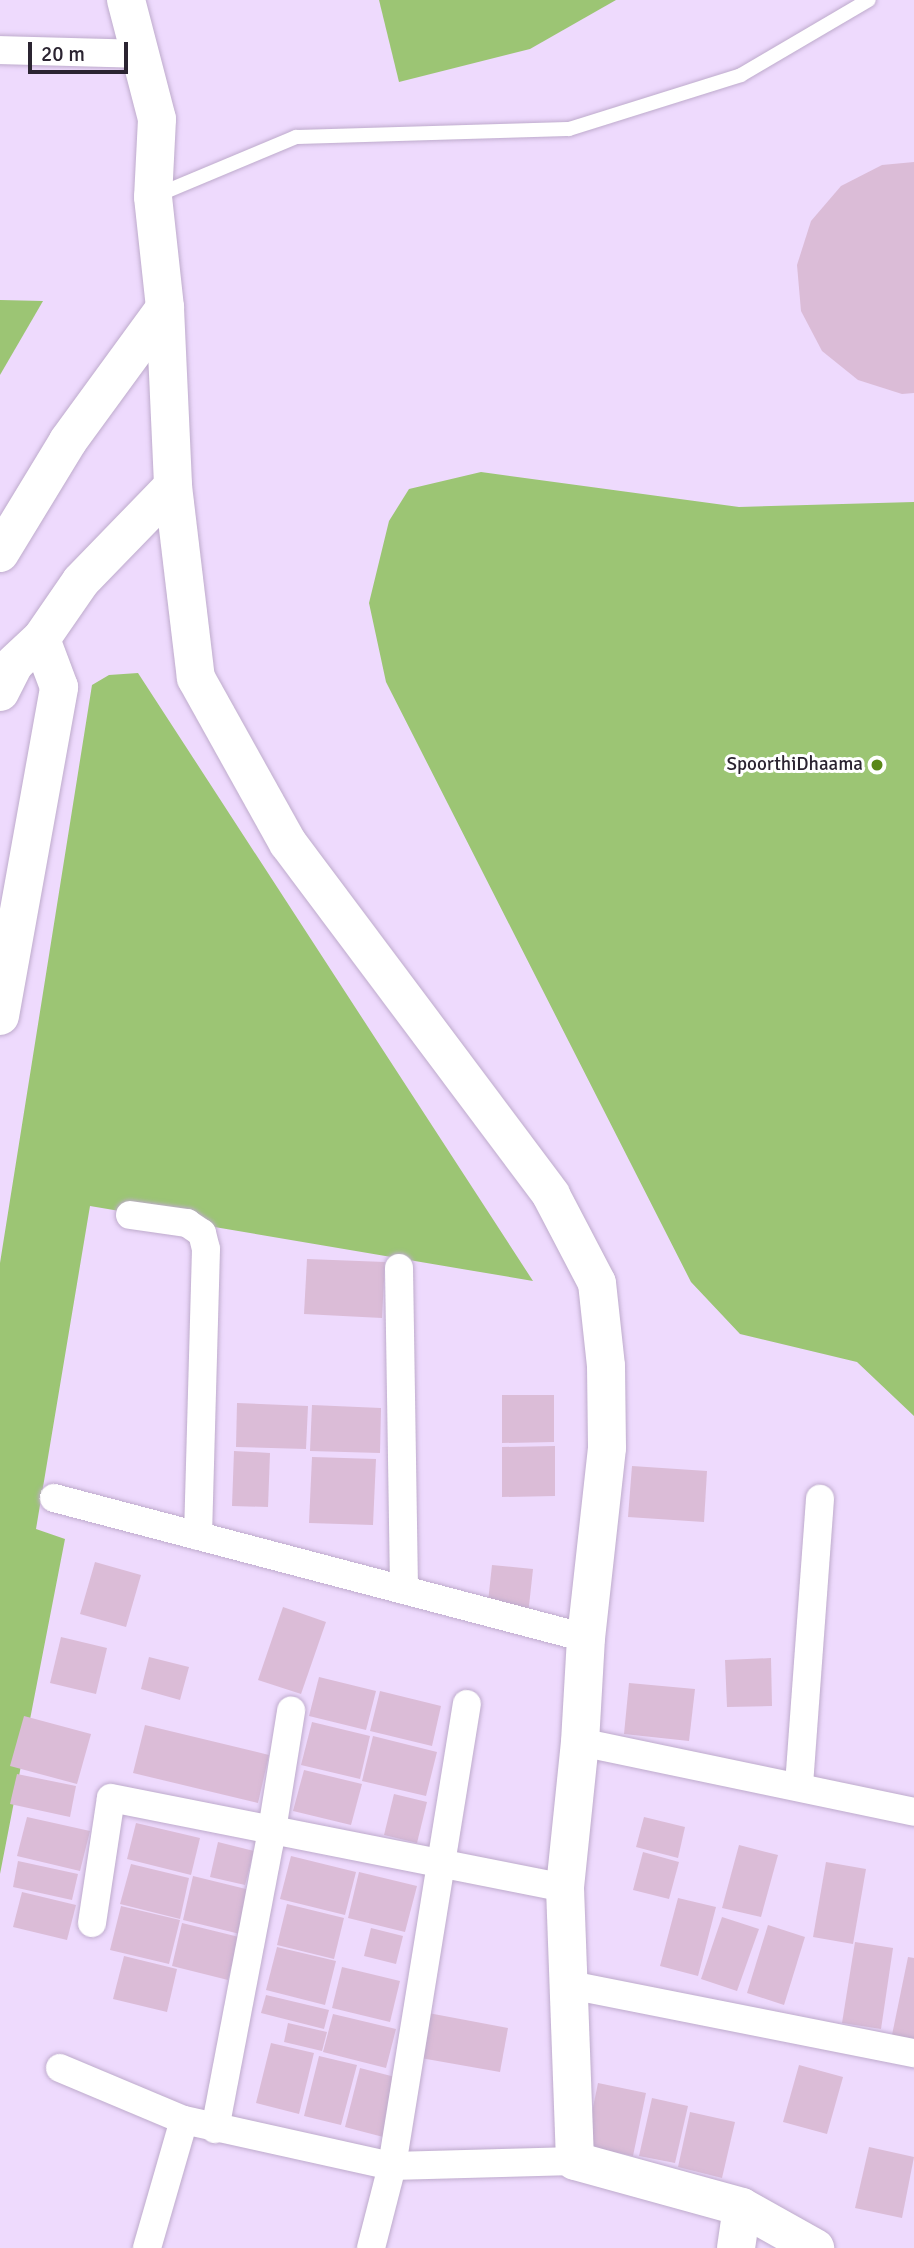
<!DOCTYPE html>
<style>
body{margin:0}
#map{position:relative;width:914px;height:2248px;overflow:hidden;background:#eedafd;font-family:Signika,sans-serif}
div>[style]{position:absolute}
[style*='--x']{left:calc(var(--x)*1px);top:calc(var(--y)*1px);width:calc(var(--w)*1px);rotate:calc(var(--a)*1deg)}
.green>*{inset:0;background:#9cc574}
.building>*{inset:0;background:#dbbcd7}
.roads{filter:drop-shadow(0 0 2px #beabcc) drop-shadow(0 0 2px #beabcc)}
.lane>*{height:14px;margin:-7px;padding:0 7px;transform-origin:7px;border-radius:7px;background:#fff}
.street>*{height:28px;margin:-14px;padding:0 14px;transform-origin:14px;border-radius:14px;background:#fff}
.secondary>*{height:38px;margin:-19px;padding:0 19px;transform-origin:19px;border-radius:19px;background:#fff}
.primary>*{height:38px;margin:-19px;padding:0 19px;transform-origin:19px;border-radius:19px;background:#fff}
.dots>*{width:19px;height:19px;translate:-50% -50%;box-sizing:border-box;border:4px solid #fff;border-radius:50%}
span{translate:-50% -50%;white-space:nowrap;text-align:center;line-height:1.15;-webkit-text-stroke:6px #fff;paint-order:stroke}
.poi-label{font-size:19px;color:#2b2431}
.right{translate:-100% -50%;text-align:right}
.scale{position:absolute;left:28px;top:42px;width:100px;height:32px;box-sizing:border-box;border:4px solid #2b2431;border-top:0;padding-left:9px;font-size:21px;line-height:24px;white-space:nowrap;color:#2b2431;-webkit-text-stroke:5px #fff;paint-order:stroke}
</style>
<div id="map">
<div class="green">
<i style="clip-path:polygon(379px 0,616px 0,530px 49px,399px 82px)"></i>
<i style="clip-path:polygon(0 300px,43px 301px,0 375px)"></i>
<i style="clip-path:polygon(481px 472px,739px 507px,914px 502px,914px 1416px,857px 1362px,740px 1334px,691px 1282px,386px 682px,369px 603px,389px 521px,409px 489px)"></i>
<i style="clip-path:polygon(138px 673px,533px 1281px,90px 1206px,36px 1529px,65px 1539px,0 1874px,0 1263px,92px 685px,109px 675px)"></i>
</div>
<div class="building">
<i style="clip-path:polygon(914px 162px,914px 393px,902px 394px,858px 380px,822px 351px,801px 311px,797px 265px,811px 221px,841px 186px,882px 165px)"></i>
<i style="clip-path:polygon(307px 1259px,385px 1262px,382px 1318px,304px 1314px)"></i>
<i style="clip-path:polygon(502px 1395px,554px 1395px,554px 1442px,502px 1443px)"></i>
<i style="clip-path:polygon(237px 1403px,308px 1406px,306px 1449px,236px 1447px)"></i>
<i style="clip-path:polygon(312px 1405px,381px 1408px,380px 1453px,310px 1451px)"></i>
<i style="clip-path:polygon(555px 1446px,555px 1496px,502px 1497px,502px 1447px)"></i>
<i style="clip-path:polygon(234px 1451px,270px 1453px,268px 1507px,232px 1506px)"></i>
<i style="clip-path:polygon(312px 1457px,376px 1459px,373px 1525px,309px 1523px)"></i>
<i style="clip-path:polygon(632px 1466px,707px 1471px,704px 1522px,628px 1517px)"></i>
<i style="clip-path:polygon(95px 1562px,141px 1575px,126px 1627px,80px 1614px)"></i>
<i style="clip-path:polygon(492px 1565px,533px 1569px,528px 1615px,487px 1611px)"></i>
<i style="clip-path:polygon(283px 1607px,326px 1622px,301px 1694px,258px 1680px)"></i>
<i style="clip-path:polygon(61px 1637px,107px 1648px,96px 1694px,50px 1683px)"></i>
<i style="clip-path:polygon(149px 1657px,189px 1667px,180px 1700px,141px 1689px)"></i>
<i style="clip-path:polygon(771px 1658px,772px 1706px,727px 1707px,725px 1660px)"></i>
<i style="clip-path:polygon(319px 1677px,376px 1691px,366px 1730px,309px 1716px)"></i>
<i style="clip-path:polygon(629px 1683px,695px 1689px,689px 1741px,624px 1734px)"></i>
<i style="clip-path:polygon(380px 1691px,441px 1706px,432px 1746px,370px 1731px)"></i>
<i style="clip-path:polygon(24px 1716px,91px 1734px,77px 1784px,10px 1766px)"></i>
<i style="clip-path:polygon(312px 1722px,370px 1736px,360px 1779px,301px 1765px)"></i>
<i style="clip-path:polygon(145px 1725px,269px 1755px,258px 1803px,133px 1773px)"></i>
<i style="clip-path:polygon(373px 1736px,437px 1752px,426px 1796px,362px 1781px)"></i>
<i style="clip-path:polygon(304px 1770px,362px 1784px,351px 1825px,293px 1811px)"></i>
<i style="clip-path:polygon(17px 1774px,76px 1786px,70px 1817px,10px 1804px)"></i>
<i style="clip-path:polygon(394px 1794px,427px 1802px,417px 1843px,384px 1835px)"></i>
<i style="clip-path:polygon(27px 1817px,90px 1831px,80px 1871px,17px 1856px)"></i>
<i style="clip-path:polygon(644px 1817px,685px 1827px,678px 1858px,636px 1847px)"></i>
<i style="clip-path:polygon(136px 1823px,200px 1838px,191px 1875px,127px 1859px)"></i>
<i style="clip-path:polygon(218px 1842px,254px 1851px,245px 1885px,210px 1877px)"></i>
<i style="clip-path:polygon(739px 1845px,778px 1855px,761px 1917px,722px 1908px)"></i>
<i style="clip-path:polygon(643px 1852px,679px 1862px,669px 1899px,633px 1890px)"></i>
<i style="clip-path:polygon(291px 1856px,356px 1872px,345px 1915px,280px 1899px)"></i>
<i style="clip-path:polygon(18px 1861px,78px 1874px,72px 1900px,13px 1887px)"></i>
<i style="clip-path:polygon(826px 1862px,866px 1869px,853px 1944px,813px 1937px)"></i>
<i style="clip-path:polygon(131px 1864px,189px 1878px,180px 1919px,120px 1904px)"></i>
<i style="clip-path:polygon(359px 1872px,417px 1886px,405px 1932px,348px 1918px)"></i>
<i style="clip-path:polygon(193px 1876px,250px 1890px,240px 1934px,183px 1920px)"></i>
<i style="clip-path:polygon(22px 1892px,76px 1905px,67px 1940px,13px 1927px)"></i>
<i style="clip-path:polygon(678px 1898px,716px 1907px,698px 1976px,660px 1966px)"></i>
<i style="clip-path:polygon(287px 1904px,344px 1918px,334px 1959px,277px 1945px)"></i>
<i style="clip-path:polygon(121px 1906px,180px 1920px,169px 1964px,110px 1950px)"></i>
<i style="clip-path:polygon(722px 1917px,759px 1929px,737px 1991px,701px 1979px)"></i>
<i style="clip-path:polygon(182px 1923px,239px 1937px,228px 1980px,172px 1966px)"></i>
<i style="clip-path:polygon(768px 1925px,805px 1937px,784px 2005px,747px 1993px)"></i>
<i style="clip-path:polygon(371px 1928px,403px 1936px,396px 1964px,364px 1956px)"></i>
<i style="clip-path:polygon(855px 1942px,893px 1948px,881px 2029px,842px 2023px)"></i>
<i style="clip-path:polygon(277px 1947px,336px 1961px,325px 2005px,266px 1990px)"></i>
<i style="clip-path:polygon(124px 1956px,177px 1969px,167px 2012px,113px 1999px)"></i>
<i style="clip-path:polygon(908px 1957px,914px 1958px,914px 2039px,892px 2035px)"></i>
<i style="clip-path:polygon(342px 1967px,400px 1981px,390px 2022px,332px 2008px)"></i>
<i style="clip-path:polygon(266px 1995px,329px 2010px,324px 2029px,261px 2013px)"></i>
<i style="clip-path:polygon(423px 2012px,508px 2028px,500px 2072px,415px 2057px)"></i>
<i style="clip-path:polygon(333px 2014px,396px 2029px,386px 2068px,323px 2052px)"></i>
<i style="clip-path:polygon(288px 2023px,327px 2032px,322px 2051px,284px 2042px)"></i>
<i style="clip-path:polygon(271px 2043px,314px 2053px,299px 2114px,256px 2103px)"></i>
<i style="clip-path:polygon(319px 2056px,357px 2065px,341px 2125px,304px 2116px)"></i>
<i style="clip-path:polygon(799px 2065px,843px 2077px,827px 2134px,783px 2122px)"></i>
<i style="clip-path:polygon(360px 2068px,403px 2079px,387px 2138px,345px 2127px)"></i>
<i style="clip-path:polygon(598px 2083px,646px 2093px,633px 2156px,585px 2146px)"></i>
<i style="clip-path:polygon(652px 2098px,688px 2106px,675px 2163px,639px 2156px)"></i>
<i style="clip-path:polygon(690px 2112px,735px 2122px,722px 2178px,678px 2167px)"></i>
<i style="clip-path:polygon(869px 2147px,914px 2157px,902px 2218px,855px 2208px)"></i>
</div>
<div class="roads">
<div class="lane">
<i style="--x:155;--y:196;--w:153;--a:-22.7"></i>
<i style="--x:296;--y:137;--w:273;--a:-1.7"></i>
<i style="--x:569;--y:129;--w:180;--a:-17.4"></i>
<i style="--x:741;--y:75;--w:148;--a:-30.4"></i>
</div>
<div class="street">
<i style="--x:0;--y:50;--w:140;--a:1.6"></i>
<i style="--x:130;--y:1215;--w:58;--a:8"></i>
<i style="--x:187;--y:1223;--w:18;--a:34"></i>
<i style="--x:202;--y:1233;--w:16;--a:76"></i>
<i style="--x:206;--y:1249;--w:287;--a:91.6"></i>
<i style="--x:399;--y:1268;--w:322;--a:89.1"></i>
<i style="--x:54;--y:1498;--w:550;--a:14.74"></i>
<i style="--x:580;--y:1742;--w:341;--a:11.8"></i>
<i style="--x:799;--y:1785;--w:287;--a:-85.8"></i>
<i style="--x:92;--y:1923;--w:126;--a:-81.4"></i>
<i style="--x:111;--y:1798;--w:463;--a:11.2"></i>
<i style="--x:570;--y:1985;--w:351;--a:11.2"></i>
<i style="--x:60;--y:2068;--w:134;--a:22.8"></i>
<i style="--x:215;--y:2129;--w:304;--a:-79.2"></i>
<i style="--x:272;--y:1830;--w:121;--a:-80.9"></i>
<i style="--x:147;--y:2248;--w:133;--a:-73.9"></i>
<i style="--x:184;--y:2120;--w:213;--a:12.5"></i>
<i style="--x:392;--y:2166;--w:183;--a:-1.6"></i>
<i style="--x:371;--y:2248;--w:85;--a:-75.6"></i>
<i style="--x:392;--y:2166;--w:468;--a:-80.8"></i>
</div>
<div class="secondary">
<i style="--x:126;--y:0;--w:123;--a:75.4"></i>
<i style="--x:157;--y:119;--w:78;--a:92.9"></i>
<i style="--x:153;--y:197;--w:112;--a:83.8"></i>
<i style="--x:165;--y:308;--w:178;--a:87.4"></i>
<i style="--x:173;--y:486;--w:193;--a:83.2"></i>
<i style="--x:196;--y:678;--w:189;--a:60.9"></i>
<i style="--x:288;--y:843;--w:439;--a:53.2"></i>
<i style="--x:551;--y:1195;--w:99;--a:62.4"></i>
<i style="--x:597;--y:1283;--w:83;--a:83.8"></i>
<i style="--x:606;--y:1366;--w:82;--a:89.3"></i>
<i style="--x:607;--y:1448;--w:191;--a:96.3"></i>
<i style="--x:586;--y:1638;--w:104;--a:93.3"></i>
<i style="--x:580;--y:1742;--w:147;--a:95.9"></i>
<i style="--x:565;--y:1888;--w:273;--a:87.9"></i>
<i style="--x:575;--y:2161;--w:173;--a:15.4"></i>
<i style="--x:742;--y:2207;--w:84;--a:29.3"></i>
<i style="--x:0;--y:1016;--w:334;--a:-79.8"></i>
<i style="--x:59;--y:687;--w:51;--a:-110.6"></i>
<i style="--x:736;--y:2248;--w:41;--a:-81.7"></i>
</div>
<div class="primary">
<i style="--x:0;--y:553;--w:131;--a:-58.7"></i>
<i style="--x:68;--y:441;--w:165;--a:-53.9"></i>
<i style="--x:0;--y:692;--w:31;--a:-63"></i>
<i style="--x:14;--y:664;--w:37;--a:-43"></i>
<i style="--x:41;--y:639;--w:70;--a:-55.4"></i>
<i style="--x:81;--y:581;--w:132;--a:-45.9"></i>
</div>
</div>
<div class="dots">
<i style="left:877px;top:765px;background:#598718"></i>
</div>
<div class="poi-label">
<span class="right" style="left:863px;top:765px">SpoorthiDhaama</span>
</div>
<div class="scale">20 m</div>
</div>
